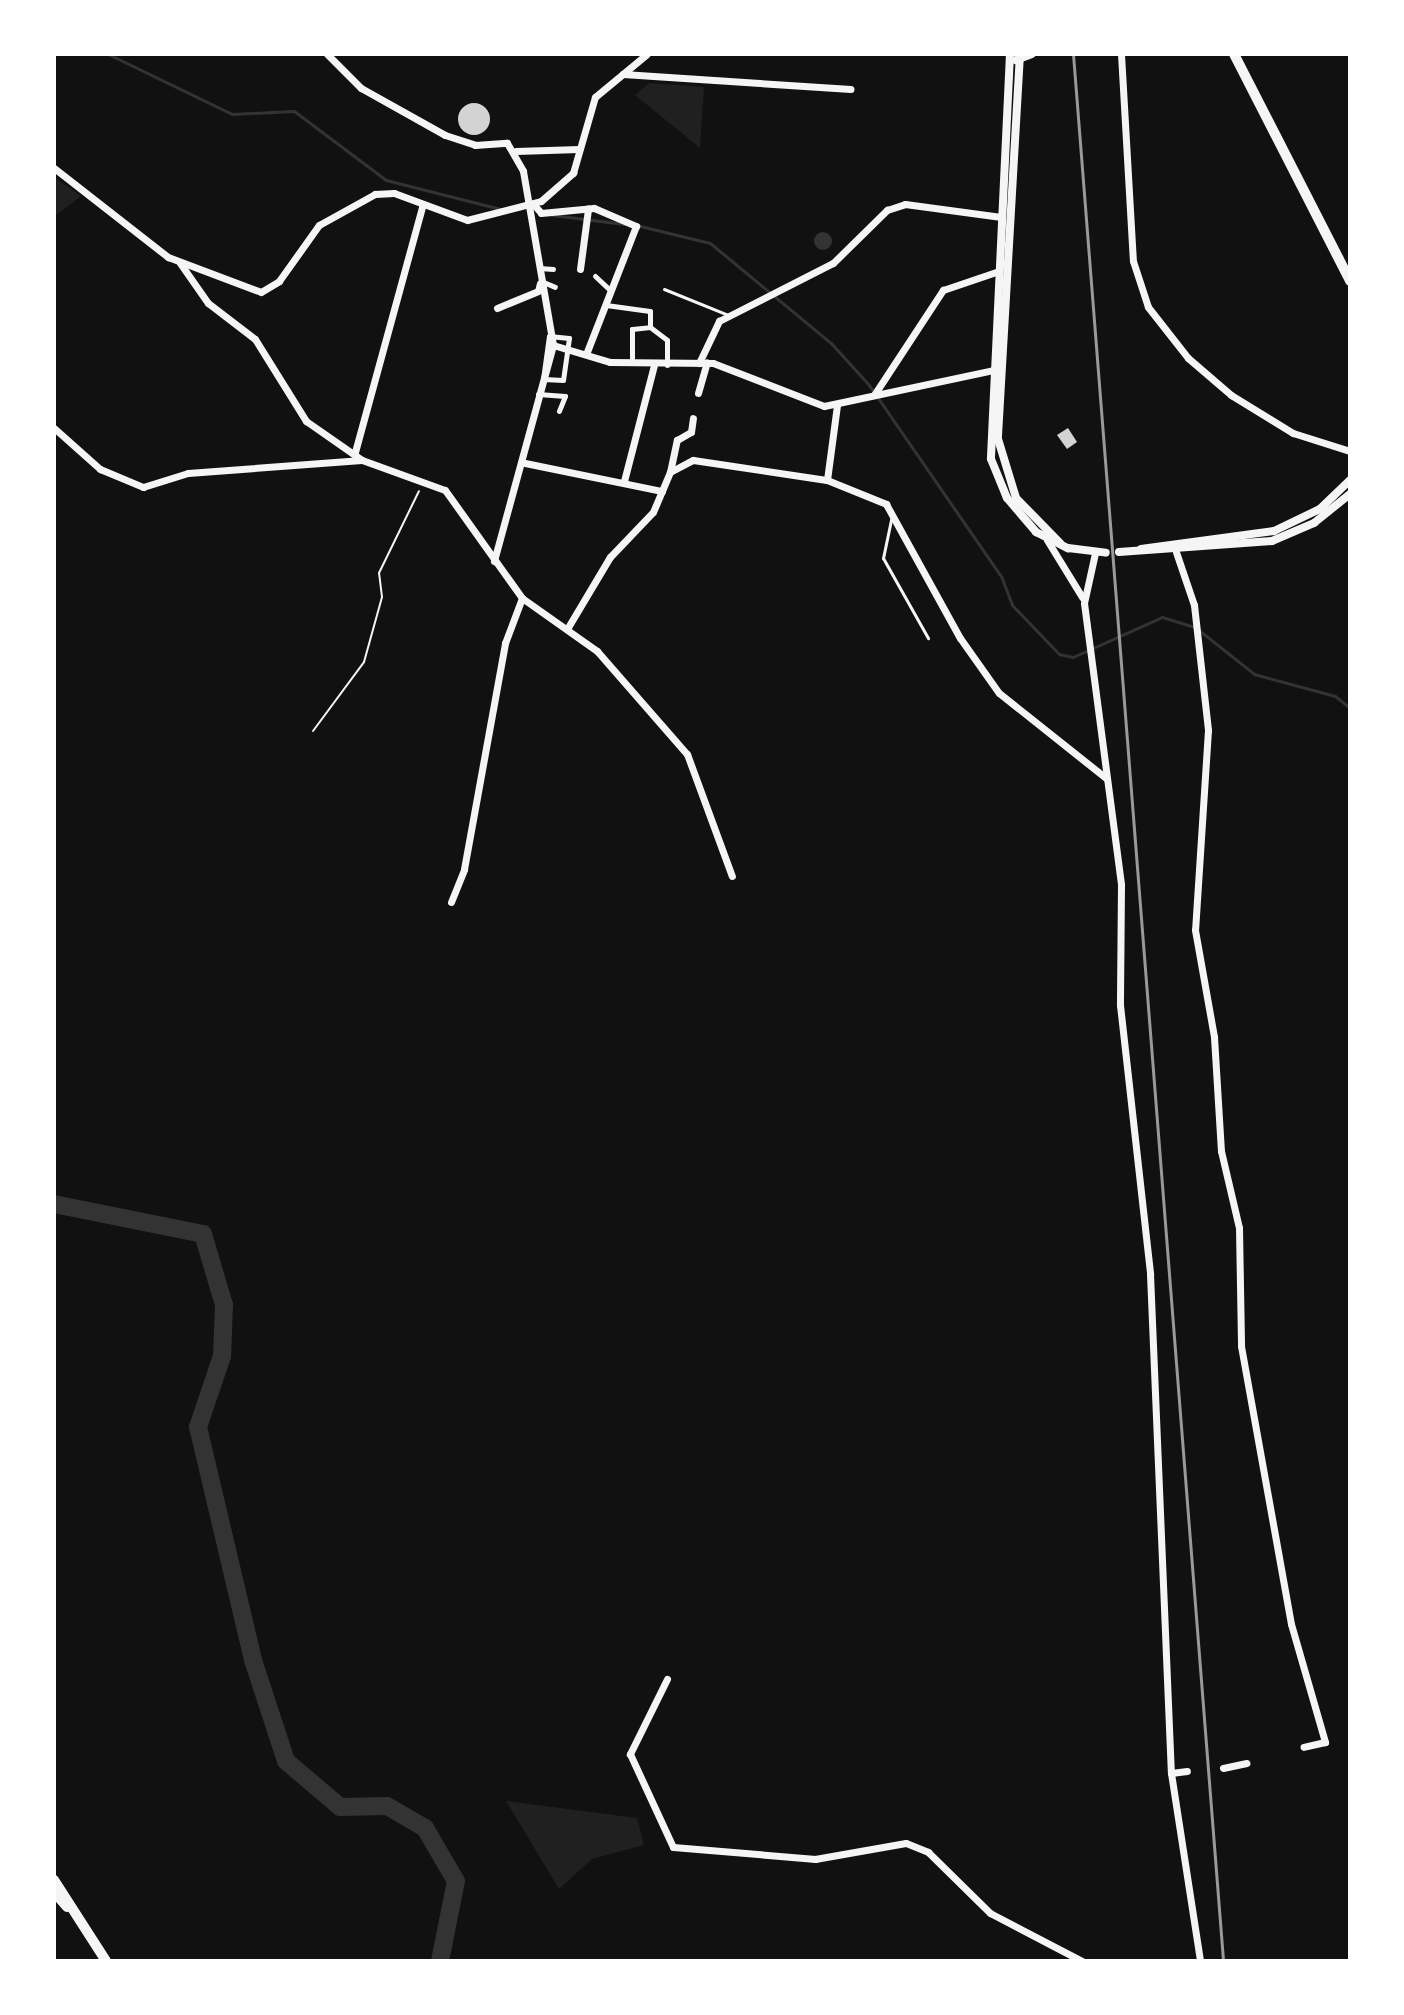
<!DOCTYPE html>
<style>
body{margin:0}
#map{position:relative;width:1404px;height:2015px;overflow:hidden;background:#111;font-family:"Alegreya Sans",sans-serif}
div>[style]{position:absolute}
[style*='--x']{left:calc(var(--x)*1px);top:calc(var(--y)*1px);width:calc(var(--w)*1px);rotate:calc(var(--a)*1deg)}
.green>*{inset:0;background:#202020}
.water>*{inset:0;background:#333}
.round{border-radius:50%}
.stream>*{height:3px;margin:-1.5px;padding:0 1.5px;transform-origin:1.5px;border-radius:1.5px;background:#333}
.river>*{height:18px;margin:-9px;padding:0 9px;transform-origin:9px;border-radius:9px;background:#333}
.building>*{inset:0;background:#d3d3d3}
.path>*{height:2px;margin:-1px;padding:0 1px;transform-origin:1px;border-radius:1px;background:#f5f5f5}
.service>*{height:3px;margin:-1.5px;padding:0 1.5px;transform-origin:1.5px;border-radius:1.5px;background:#f5f5f5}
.pedestrian>*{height:5px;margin:-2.5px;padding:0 2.5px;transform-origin:2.5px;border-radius:2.5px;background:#f5f5f5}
.minor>*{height:7px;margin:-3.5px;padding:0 3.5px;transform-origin:3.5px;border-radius:3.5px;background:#f5f5f5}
.tertiary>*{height:8px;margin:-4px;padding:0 4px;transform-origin:4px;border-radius:4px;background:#f5f5f5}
.primary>*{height:10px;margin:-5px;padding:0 5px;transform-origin:5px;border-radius:5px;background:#f5f5f5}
.rail>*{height:3px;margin:-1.5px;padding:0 1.5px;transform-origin:1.5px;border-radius:1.5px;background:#9a9a9a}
span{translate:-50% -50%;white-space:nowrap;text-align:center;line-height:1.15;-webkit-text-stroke:7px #fff;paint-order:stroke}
.frame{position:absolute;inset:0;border:56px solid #fff;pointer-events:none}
</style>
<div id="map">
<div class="green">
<i style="clip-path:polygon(649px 83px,704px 87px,700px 148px,635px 95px)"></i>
<i style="clip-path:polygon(54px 177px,81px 196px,54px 217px)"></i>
<i style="clip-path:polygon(506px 1801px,637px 1818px,644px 1845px,592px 1859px,559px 1889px)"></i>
</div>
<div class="water">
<i class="round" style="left:814px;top:232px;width:18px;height:18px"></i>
</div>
<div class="stream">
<i style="--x:108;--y:54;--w:138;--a:25.8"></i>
<i style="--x:232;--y:114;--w:62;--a:-2.8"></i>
<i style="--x:294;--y:111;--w:115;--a:36.9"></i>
<i style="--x:386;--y:180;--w:119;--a:14.2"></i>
<i style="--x:552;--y:215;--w:73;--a:7.1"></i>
<i style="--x:636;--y:225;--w:76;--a:13.7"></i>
<i style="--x:710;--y:243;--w:157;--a:39.6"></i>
<i style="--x:831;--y:343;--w:57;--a:47.9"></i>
<i style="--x:869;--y:385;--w:232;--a:55.4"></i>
<i style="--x:1001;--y:576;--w:31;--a:69"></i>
<i style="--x:1012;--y:605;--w:68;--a:46.2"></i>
<i style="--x:1059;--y:654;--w:14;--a:12"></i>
<i style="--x:1073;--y:657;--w:98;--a:-24.2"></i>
<i style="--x:1162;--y:617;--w:34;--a:17"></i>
<i style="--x:1195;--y:627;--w:75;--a:38.5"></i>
<i style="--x:1254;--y:674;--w:84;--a:15.2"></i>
<i style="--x:1335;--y:696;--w:19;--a:39"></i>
</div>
<div class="river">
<i style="--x:54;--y:1204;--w:152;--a:11.4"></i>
<i style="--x:203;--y:1234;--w:74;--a:73.5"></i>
<i style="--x:224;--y:1305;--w:51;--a:92.2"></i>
<i style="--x:222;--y:1356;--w:75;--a:108.7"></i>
<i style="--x:198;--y:1427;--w:239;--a:76.7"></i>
<i style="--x:253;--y:1660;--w:106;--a:71.9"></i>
<i style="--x:286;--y:1761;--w:71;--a:40.4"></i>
<i style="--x:340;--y:1807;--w:47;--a:-1.2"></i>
<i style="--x:387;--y:1806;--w:44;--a:30.1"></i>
<i style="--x:425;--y:1828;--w:61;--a:59.7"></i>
<i style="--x:456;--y:1881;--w:82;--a:101.3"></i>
</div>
<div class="building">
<i class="round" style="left:458px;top:103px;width:32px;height:32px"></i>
<i style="clip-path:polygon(1068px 428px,1077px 442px,1067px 449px,1057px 435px)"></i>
</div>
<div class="path">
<i style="--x:313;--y:731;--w:86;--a:-53.5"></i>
<i style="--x:364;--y:662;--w:67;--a:-74.5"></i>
<i style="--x:382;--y:597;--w:24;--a:-97"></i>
<i style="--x:379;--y:573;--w:91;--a:-64"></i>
</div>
<div class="service">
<i style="--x:664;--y:289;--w:69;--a:22.1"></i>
<i style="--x:892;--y:515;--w:44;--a:101.8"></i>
<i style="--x:883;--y:558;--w:92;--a:60.6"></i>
</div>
<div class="pedestrian">
<i style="--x:539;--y:268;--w:14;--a:4"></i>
<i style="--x:595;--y:276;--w:21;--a:43"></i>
<i style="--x:541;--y:281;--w:15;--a:23"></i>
<i style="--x:606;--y:305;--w:44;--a:7.8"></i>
<i style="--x:650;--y:311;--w:16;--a:90"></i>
<i style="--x:650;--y:327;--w:21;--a:37"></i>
<i style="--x:667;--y:340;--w:25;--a:90"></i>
<i style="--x:549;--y:336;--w:20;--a:6"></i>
<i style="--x:569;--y:338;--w:42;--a:98.1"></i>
<i style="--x:563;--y:380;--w:20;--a:-177"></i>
<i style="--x:543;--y:379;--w:43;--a:-82.1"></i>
<i style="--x:632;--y:362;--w:33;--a:-90"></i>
<i style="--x:632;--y:329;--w:18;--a:-6"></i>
<i style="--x:538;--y:394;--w:27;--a:4"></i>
<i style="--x:565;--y:396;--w:16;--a:112"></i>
</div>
<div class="minor">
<i style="--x:327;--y:54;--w:48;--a:45"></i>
<i style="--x:361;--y:88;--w:96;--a:29.2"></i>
<i style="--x:445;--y:135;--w:32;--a:18"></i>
<i style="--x:475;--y:145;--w:32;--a:-4"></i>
<i style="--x:507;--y:143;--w:32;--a:60"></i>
<i style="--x:523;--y:171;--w:177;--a:80.2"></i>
<i style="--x:553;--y:345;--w:224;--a:105.3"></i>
<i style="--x:1121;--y:54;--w:207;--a:86.7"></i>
<i style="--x:1133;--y:261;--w:48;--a:71.9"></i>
<i style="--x:1148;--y:307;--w:65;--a:51.9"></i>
<i style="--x:1188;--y:358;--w:57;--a:40.7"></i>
<i style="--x:1231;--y:395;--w:73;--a:31.5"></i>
<i style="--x:1293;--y:433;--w:60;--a:17.5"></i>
<i style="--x:623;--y:74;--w:228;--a:3.8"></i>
<i style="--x:516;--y:151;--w:63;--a:-1.8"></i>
<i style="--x:54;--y:168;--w:145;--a:38"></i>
<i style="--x:168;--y:257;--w:99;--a:20.6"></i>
<i style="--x:261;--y:292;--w:21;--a:-31"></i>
<i style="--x:279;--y:281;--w:69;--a:-54.5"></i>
<i style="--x:319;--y:225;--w:64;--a:-29"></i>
<i style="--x:375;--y:194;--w:19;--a:-3"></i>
<i style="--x:394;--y:193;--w:78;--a:20.3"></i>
<i style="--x:467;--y:220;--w:76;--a:-14.4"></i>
<i style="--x:541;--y:201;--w:43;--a:-41.2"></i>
<i style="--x:573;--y:173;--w:79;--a:-73.9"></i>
<i style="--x:595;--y:97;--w:67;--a:-39.6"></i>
<i style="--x:535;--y:206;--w:9;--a:49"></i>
<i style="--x:541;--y:213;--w:53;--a:-5.4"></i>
<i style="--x:594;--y:208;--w:46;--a:23.2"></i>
<i style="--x:636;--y:226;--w:137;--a:111.3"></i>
<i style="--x:180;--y:263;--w:49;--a:55"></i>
<i style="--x:208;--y:303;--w:59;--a:37.5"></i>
<i style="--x:255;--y:339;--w:97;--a:58.1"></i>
<i style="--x:306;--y:421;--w:68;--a:34.9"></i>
<i style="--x:362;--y:460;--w:88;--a:19.9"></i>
<i style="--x:445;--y:490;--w:133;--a:54.5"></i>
<i style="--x:522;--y:598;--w:92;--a:35.2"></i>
<i style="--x:597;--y:651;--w:137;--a:48.9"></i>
<i style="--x:687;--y:754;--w:130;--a:69.8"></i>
<i style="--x:580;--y:269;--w:61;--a:-82.4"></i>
<i style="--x:497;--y:308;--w:44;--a:-22.5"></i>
<i style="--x:538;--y:291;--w:8;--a:-76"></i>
<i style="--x:553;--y:345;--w:59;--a:16.6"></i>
<i style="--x:610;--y:362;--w:103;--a:0.6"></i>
<i style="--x:713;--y:363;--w:119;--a:21.2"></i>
<i style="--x:824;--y:406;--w:174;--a:-12"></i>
<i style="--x:699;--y:363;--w:47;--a:-64.5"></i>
<i style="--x:719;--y:321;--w:128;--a:-27"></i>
<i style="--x:833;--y:263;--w:76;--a:-44.5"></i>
<i style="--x:887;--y:210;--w:19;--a:-18"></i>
<i style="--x:905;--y:204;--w:97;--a:7.7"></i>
<i style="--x:698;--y:393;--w:32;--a:-74"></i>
<i style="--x:874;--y:395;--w:126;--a:-56.7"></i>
<i style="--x:943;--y:290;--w:56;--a:-18.8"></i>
<i style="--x:54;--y:428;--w:62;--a:41.7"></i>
<i style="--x:100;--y:469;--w:47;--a:22.7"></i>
<i style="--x:143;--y:487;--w:47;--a:-17.3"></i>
<i style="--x:188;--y:473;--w:174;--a:-4.3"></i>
<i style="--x:355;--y:452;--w:257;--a:-74.7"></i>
<i style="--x:525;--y:463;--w:140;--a:11.6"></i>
<i style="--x:670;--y:472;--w:33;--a:-78"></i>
<i style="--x:677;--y:440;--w:16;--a:-30"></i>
<i style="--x:691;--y:432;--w:14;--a:-82"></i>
<i style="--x:827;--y:480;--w:76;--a:-82.4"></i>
<i style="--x:624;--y:481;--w:120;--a:-75.5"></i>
<i style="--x:1047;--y:540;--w:67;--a:58.4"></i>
<i style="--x:1176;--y:552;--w:56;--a:71.2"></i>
<i style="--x:1194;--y:605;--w:126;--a:83.6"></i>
<i style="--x:1208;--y:730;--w:200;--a:93.7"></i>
<i style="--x:1195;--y:930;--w:109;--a:79.9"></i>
<i style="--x:1214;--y:1037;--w:114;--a:86.5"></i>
<i style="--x:1221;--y:1151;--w:79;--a:76.8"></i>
<i style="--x:1239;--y:1228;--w:118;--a:89"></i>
<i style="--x:1241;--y:1346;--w:282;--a:79.8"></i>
<i style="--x:1291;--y:1624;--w:123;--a:73.9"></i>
<i style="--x:1325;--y:1742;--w:22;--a:167"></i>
<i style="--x:1095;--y:553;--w:51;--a:102.4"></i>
<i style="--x:1084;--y:603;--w:284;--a:82.5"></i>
<i style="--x:1121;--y:885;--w:120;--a:90.5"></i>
<i style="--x:1120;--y:1005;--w:271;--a:83.6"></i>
<i style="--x:1150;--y:1274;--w:499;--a:87.6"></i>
<i style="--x:1171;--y:1773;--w:190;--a:81.2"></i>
<i style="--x:567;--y:629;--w:84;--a:-59.2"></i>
<i style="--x:610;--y:557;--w:62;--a:-46.3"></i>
<i style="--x:653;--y:512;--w:43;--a:-67"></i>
<i style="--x:670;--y:472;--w:26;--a:-28"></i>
<i style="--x:693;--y:460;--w:135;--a:8.5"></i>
<i style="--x:827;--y:480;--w:64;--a:22.1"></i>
<i style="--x:886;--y:504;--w:153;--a:61.1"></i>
<i style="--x:960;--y:638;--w:67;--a:54.7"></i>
<i style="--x:999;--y:693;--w:137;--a:38.5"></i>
<i style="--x:451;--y:902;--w:35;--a:-68"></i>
<i style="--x:464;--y:869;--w:230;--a:-79.7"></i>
<i style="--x:505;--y:643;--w:48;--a:-69.3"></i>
<i style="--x:667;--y:1679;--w:84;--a:116.3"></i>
<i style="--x:630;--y:1754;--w:102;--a:65.2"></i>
<i style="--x:673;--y:1847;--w:143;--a:4.8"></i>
<i style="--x:815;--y:1859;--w:92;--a:-10"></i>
<i style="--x:906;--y:1843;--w:24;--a:22"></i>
<i style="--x:928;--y:1852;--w:87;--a:44.5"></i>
<i style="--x:990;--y:1913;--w:104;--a:27.6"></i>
<i style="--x:1223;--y:1768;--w:24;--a:-12"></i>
<i style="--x:1171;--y:1773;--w:16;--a:-7"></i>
</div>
<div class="tertiary">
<i style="--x:1010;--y:54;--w:405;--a:92.7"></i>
<i style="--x:991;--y:459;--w:42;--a:67.7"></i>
<i style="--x:1007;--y:498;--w:45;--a:49.5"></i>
<i style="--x:1036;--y:532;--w:36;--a:27"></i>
<i style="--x:1068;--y:548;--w:38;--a:7"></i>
<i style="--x:1020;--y:54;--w:386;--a:93.3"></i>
<i style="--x:998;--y:439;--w:62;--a:73"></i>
<i style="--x:1016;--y:498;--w:63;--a:45.6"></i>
<i style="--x:1016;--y:60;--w:17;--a:-21"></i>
<i style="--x:1141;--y:549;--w:134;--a:-7.7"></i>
<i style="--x:1274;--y:531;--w:51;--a:-25.6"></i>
<i style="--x:1320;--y:509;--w:42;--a:-44"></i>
<i style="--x:1119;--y:552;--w:153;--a:-4.1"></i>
<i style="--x:1272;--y:541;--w:46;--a:-23.2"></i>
<i style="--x:1314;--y:523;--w:46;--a:-38.9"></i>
</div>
<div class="primary">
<i style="--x:1234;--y:54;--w:255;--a:62.9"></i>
<i style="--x:54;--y:1880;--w:96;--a:57.3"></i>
<i style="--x:54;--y:1892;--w:20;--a:49"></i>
</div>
<div class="rail">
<i style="--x:1073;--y:54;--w:1913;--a:85.5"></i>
</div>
<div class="frame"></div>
</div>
